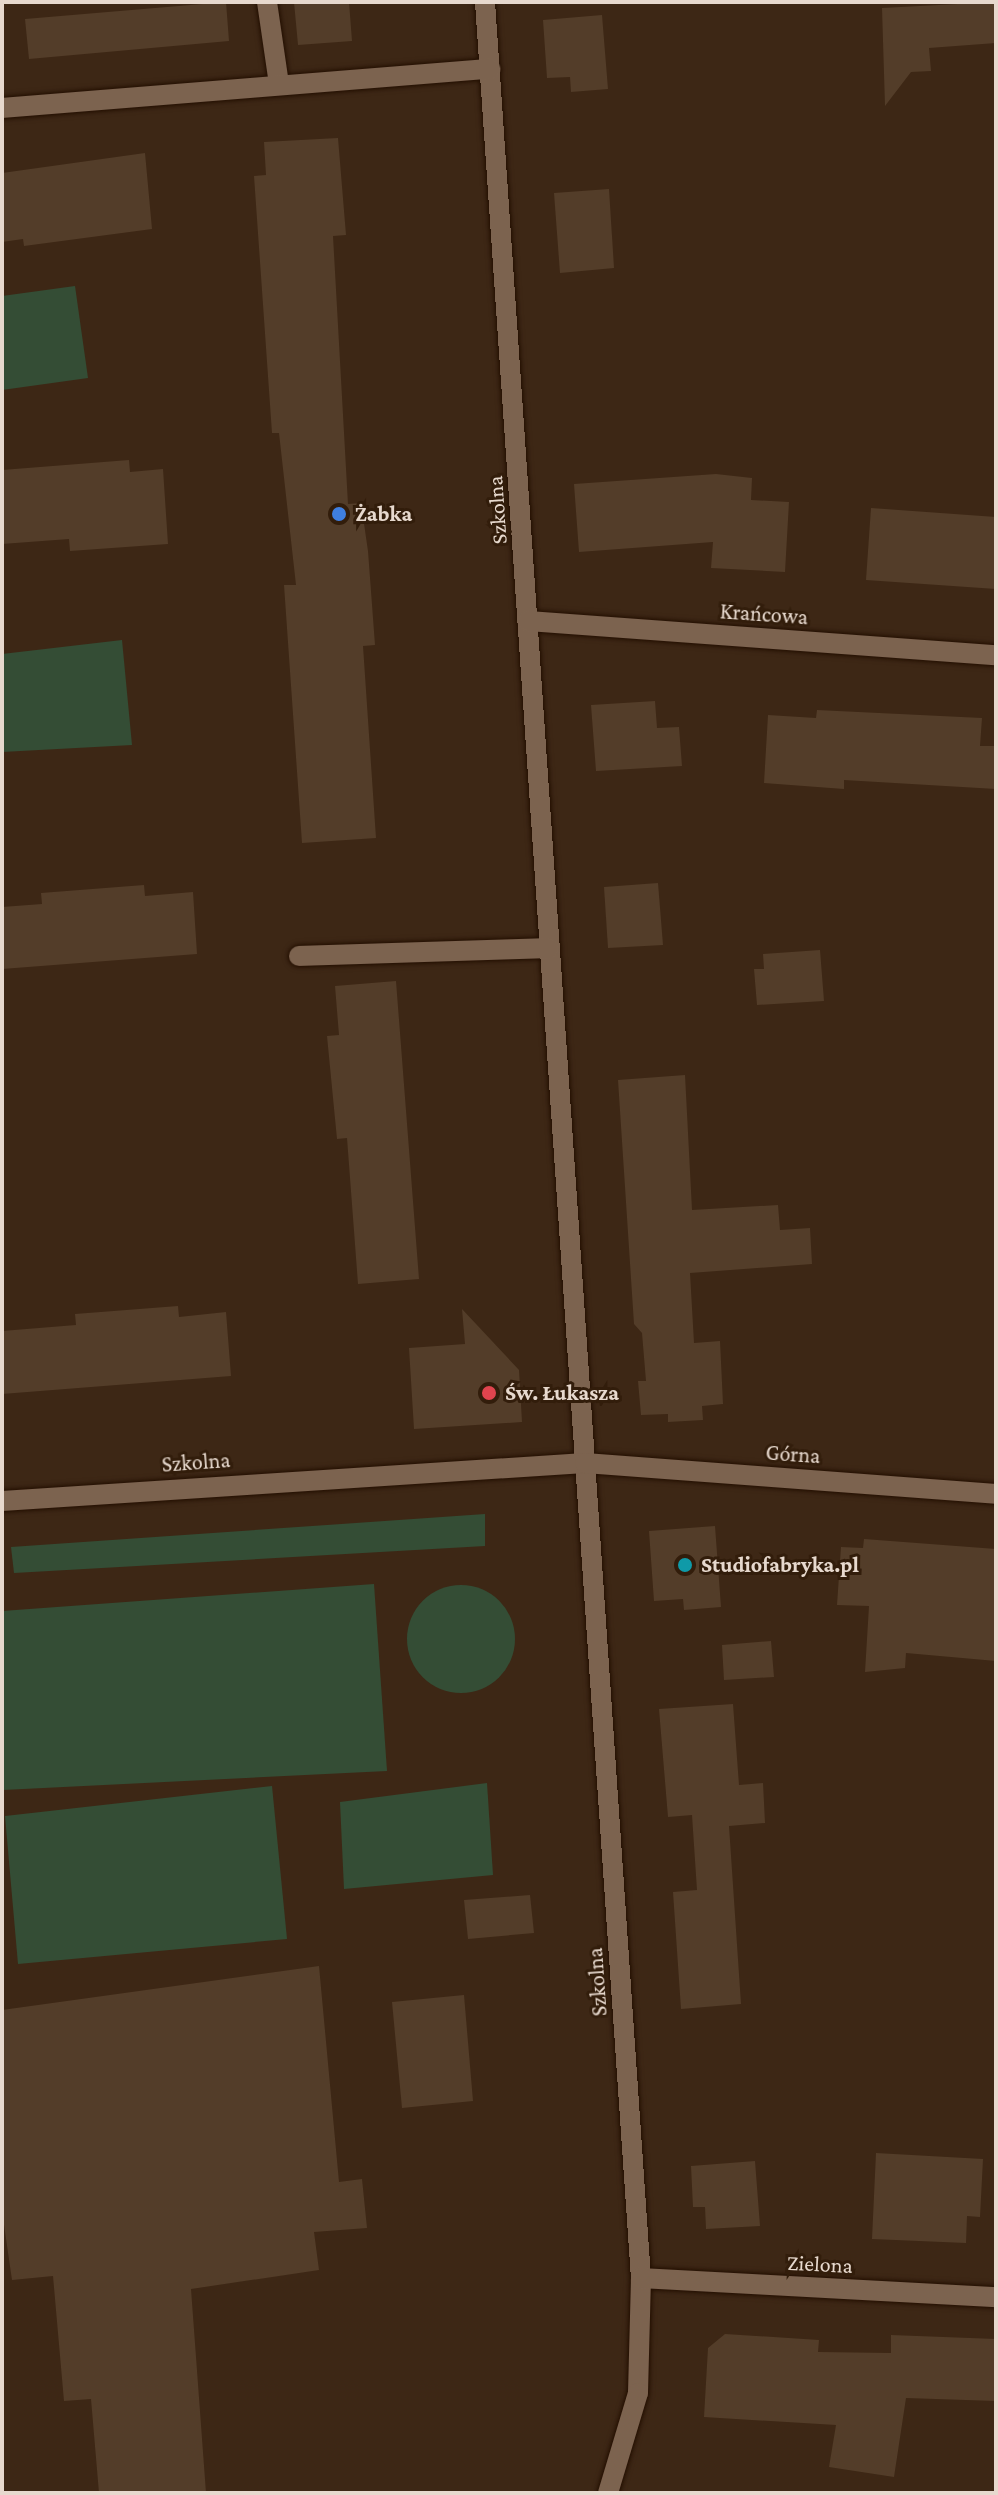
<!DOCTYPE html>
<meta charset="utf-8">
<style>
body{margin:0}
#map{position:relative;width:998px;height:2495px;overflow:hidden;background:#3d2715;font-family:"Crimson Pro",serif}
div>[style]{position:absolute}
[style*='--x']{left:calc(var(--x)*1px);top:calc(var(--y)*1px);width:calc(var(--w)*1px);rotate:calc(var(--a)*1deg)}
.green>*{inset:0;background:#344d35}
.round{border-radius:50%}
.building>*{inset:0;background:#533d29}
.roads{filter:drop-shadow(0 0 2px #230f01) drop-shadow(0 0 2px #230f01)}
.minor>*{height:20px;margin:-10px;padding:0 10px;transform-origin:10px;border-radius:10px;background:#7c634f}
.dots>*{width:22px;height:22px;translate:-50% -50%;box-sizing:border-box;border:4px solid #321d0b;border-radius:50%}
span{translate:-50% -50%;white-space:nowrap;text-align:center;line-height:1.15;-webkit-text-stroke:6px #321d0b;paint-order:stroke}
.street-label{font-size:22px;color:#e7d9ce}
.poi-label{font-size:22px;color:#e7d9ce;font-weight:700}
.left{translate:0 -50%;text-align:left}
.frame{position:absolute;inset:0;border:4px solid #e7d9ce;pointer-events:none}
</style>
<div id="map">
<div class="green">
<i style="clip-path:polygon(75px 286px,88px 378px,2px 390px,2px 296px)"></i>
<i style="clip-path:polygon(122px 640px,132px 745px,2px 752px,2px 654px)"></i>
<i style="clip-path:polygon(485px 1514px,485px 1546px,14px 1573px,11px 1547px)"></i>
<i style="clip-path:polygon(374px 1584px,387px 1771px,3px 1790px,2px 1611px)"></i>
<i class="round" style="left:407px;top:1585px;width:108px;height:108px"></i>
<i style="clip-path:polygon(487px 1783px,493px 1875px,344px 1889px,340px 1802px)"></i>
<i style="clip-path:polygon(272px 1786px,287px 1939px,18px 1964px,5px 1816px)"></i>
</div>
<div class="building">
<i style="clip-path:polygon(226px 2px,229px 41px,29px 59px,25px 19px)"></i>
<i style="clip-path:polygon(294px 2px,349px 2px,352px 41px,298px 45px)"></i>
<i style="clip-path:polygon(996px 2px,996px 43px,929px 48px,931px 71px,911px 72px,885px 106px,882px 8px)"></i>
<i style="clip-path:polygon(602px 15px,608px 89px,571px 92px,570px 77px,547px 78px,543px 20px)"></i>
<i style="clip-path:polygon(338px 138px,346px 235px,333px 236px,348px 504px,361px 503px,368px 551px,375px 645px,363px 646px,376px 838px,302px 843px,284px 585px,296px 585px,279px 433px,272px 433px,254px 176px,266px 175px,264px 142px)"></i>
<i style="clip-path:polygon(145px 153px,152px 229px,24px 246px,23px 239px,2px 242px,2px 173px)"></i>
<i style="clip-path:polygon(609px 189px,614px 268px,560px 273px,554px 193px)"></i>
<i style="clip-path:polygon(129px 460px,130px 472px,163px 469px,168px 544px,70px 551px,69px 539px,2px 544px,2px 470px)"></i>
<i style="clip-path:polygon(716px 474px,752px 478px,751px 500px,789px 502px,785px 572px,711px 568px,713px 542px,579px 552px,574px 484px)"></i>
<i style="clip-path:polygon(871px 508px,996px 517px,996px 589px,866px 580px)"></i>
<i style="clip-path:polygon(655px 701px,657px 728px,679px 727px,682px 766px,596px 771px,591px 705px)"></i>
<i style="clip-path:polygon(817px 710px,982px 718px,980px 746px,996px 746px,996px 789px,844px 780px,844px 789px,764px 783px,768px 715px,816px 718px)"></i>
<i style="clip-path:polygon(658px 883px,663px 945px,608px 948px,604px 887px)"></i>
<i style="clip-path:polygon(144px 885px,145px 896px,193px 892px,197px 954px,2px 969px,2px 907px,42px 904px,41px 893px)"></i>
<i style="clip-path:polygon(820px 950px,824px 1001px,757px 1005px,754px 969px,764px 969px,763px 954px)"></i>
<i style="clip-path:polygon(396px 981px,419px 1279px,358px 1284px,347px 1138px,337px 1139px,327px 1036px,339px 1035px,335px 986px)"></i>
<i style="clip-path:polygon(685px 1075px,692px 1210px,778px 1205px,780px 1230px,810px 1228px,812px 1264px,690px 1273px,694px 1343px,720px 1341px,723px 1404px,702px 1406px,703px 1420px,668px 1422px,668px 1414px,641px 1415px,638px 1381px,646px 1381px,642px 1333px,634px 1324px,618px 1080px)"></i>
<i style="clip-path:polygon(178px 1306px,179px 1317px,226px 1312px,231px 1376px,2px 1394px,2px 1331px,76px 1325px,75px 1314px)"></i>
<i style="clip-path:polygon(462px 1309px,519px 1370px,522px 1422px,414px 1429px,409px 1348px,465px 1344px)"></i>
<i style="clip-path:polygon(715px 1526px,721px 1607px,684px 1610px,683px 1599px,654px 1601px,649px 1531px)"></i>
<i style="clip-path:polygon(864px 1539px,996px 1549px,996px 1661px,906px 1653px,905px 1668px,865px 1672px,869px 1606px,837px 1605px,841px 1547px,863px 1548px)"></i>
<i style="clip-path:polygon(771px 1641px,774px 1677px,724px 1680px,722px 1645px)"></i>
<i style="clip-path:polygon(733px 1704px,739px 1785px,763px 1783px,765px 1823px,729px 1826px,741px 2004px,681px 2009px,673px 1892px,697px 1890px,692px 1815px,668px 1817px,659px 1709px)"></i>
<i style="clip-path:polygon(530px 1895px,534px 1933px,468px 1939px,464px 1900px)"></i>
<i style="clip-path:polygon(319px 1966px,339px 2182px,362px 2179px,367px 2228px,314px 2232px,319px 2270px,191px 2289px,206px 2493px,99px 2493px,91px 2399px,64px 2401px,53px 2276px,12px 2280px,2px 2211px,2px 2010px)"></i>
<i style="clip-path:polygon(464px 1995px,473px 2101px,402px 2108px,392px 2002px)"></i>
<i style="clip-path:polygon(876px 2153px,983px 2159px,980px 2217px,967px 2216px,966px 2243px,872px 2239px)"></i>
<i style="clip-path:polygon(755px 2161px,760px 2226px,706px 2229px,705px 2207px,693px 2207px,691px 2166px)"></i>
<i style="clip-path:polygon(725px 2334px,819px 2340px,818px 2352px,891px 2353px,891px 2335px,996px 2339px,996px 2401px,906px 2398px,894px 2477px,829px 2467px,836px 2425px,704px 2417px,708px 2348px)"></i>
</div>
<div class="roads">
<div class="minor">
<i style="--x:267;--y:2;--w:83;--a:81.7"></i>
<i style="--x:485;--y:2;--w:2281;--a:86.08"></i>
<i style="--x:641;--y:2278;--w:115;--a:91.5"></i>
<i style="--x:638;--y:2393;--w:104;--a:106.7"></i>
<i style="--x:2;--y:108;--w:490;--a:-4.6"></i>
<i style="--x:528;--y:621;--w:469;--a:4.2"></i>
<i style="--x:299;--y:956;--w:250;--a:-1.8"></i>
<i style="--x:2;--y:1501;--w:584;--a:-3.73"></i>
<i style="--x:585;--y:1463;--w:412;--a:4.3"></i>
<i style="--x:641;--y:2278;--w:356;--a:3.1"></i>
</div>
</div>
<div class="dots">
<i style="left:339px;top:514px;background:#3f7fe0"></i>
<i style="left:489px;top:1393px;background:#e0444e"></i>
<i style="left:685px;top:1565px;background:#0f9aa8"></i>
</div>
<div class="street-label">
<span style="left:497px;top:510px;rotate:-94deg">Szkolna</span>
<span style="left:764px;top:614px;rotate:4deg">Krańcowa</span>
<span style="left:793px;top:1454px;rotate:4deg">Górna</span>
<span style="left:196px;top:1462px;rotate:-4deg">Szkolna</span>
<span style="left:597px;top:1982px;rotate:-94deg">Szkolna</span>
<span style="left:820px;top:2264px;rotate:3deg">Zielona</span>
</div>
<div class="poi-label">
<span class="left" style="left:355px;top:514px">Żabka</span>
<span class="left" style="left:505px;top:1393px">Św. Łukasza</span>
<span class="left" style="left:701px;top:1565px">Studiofabryka.pl</span>
</div>
<div class="frame"></div>
</div>
